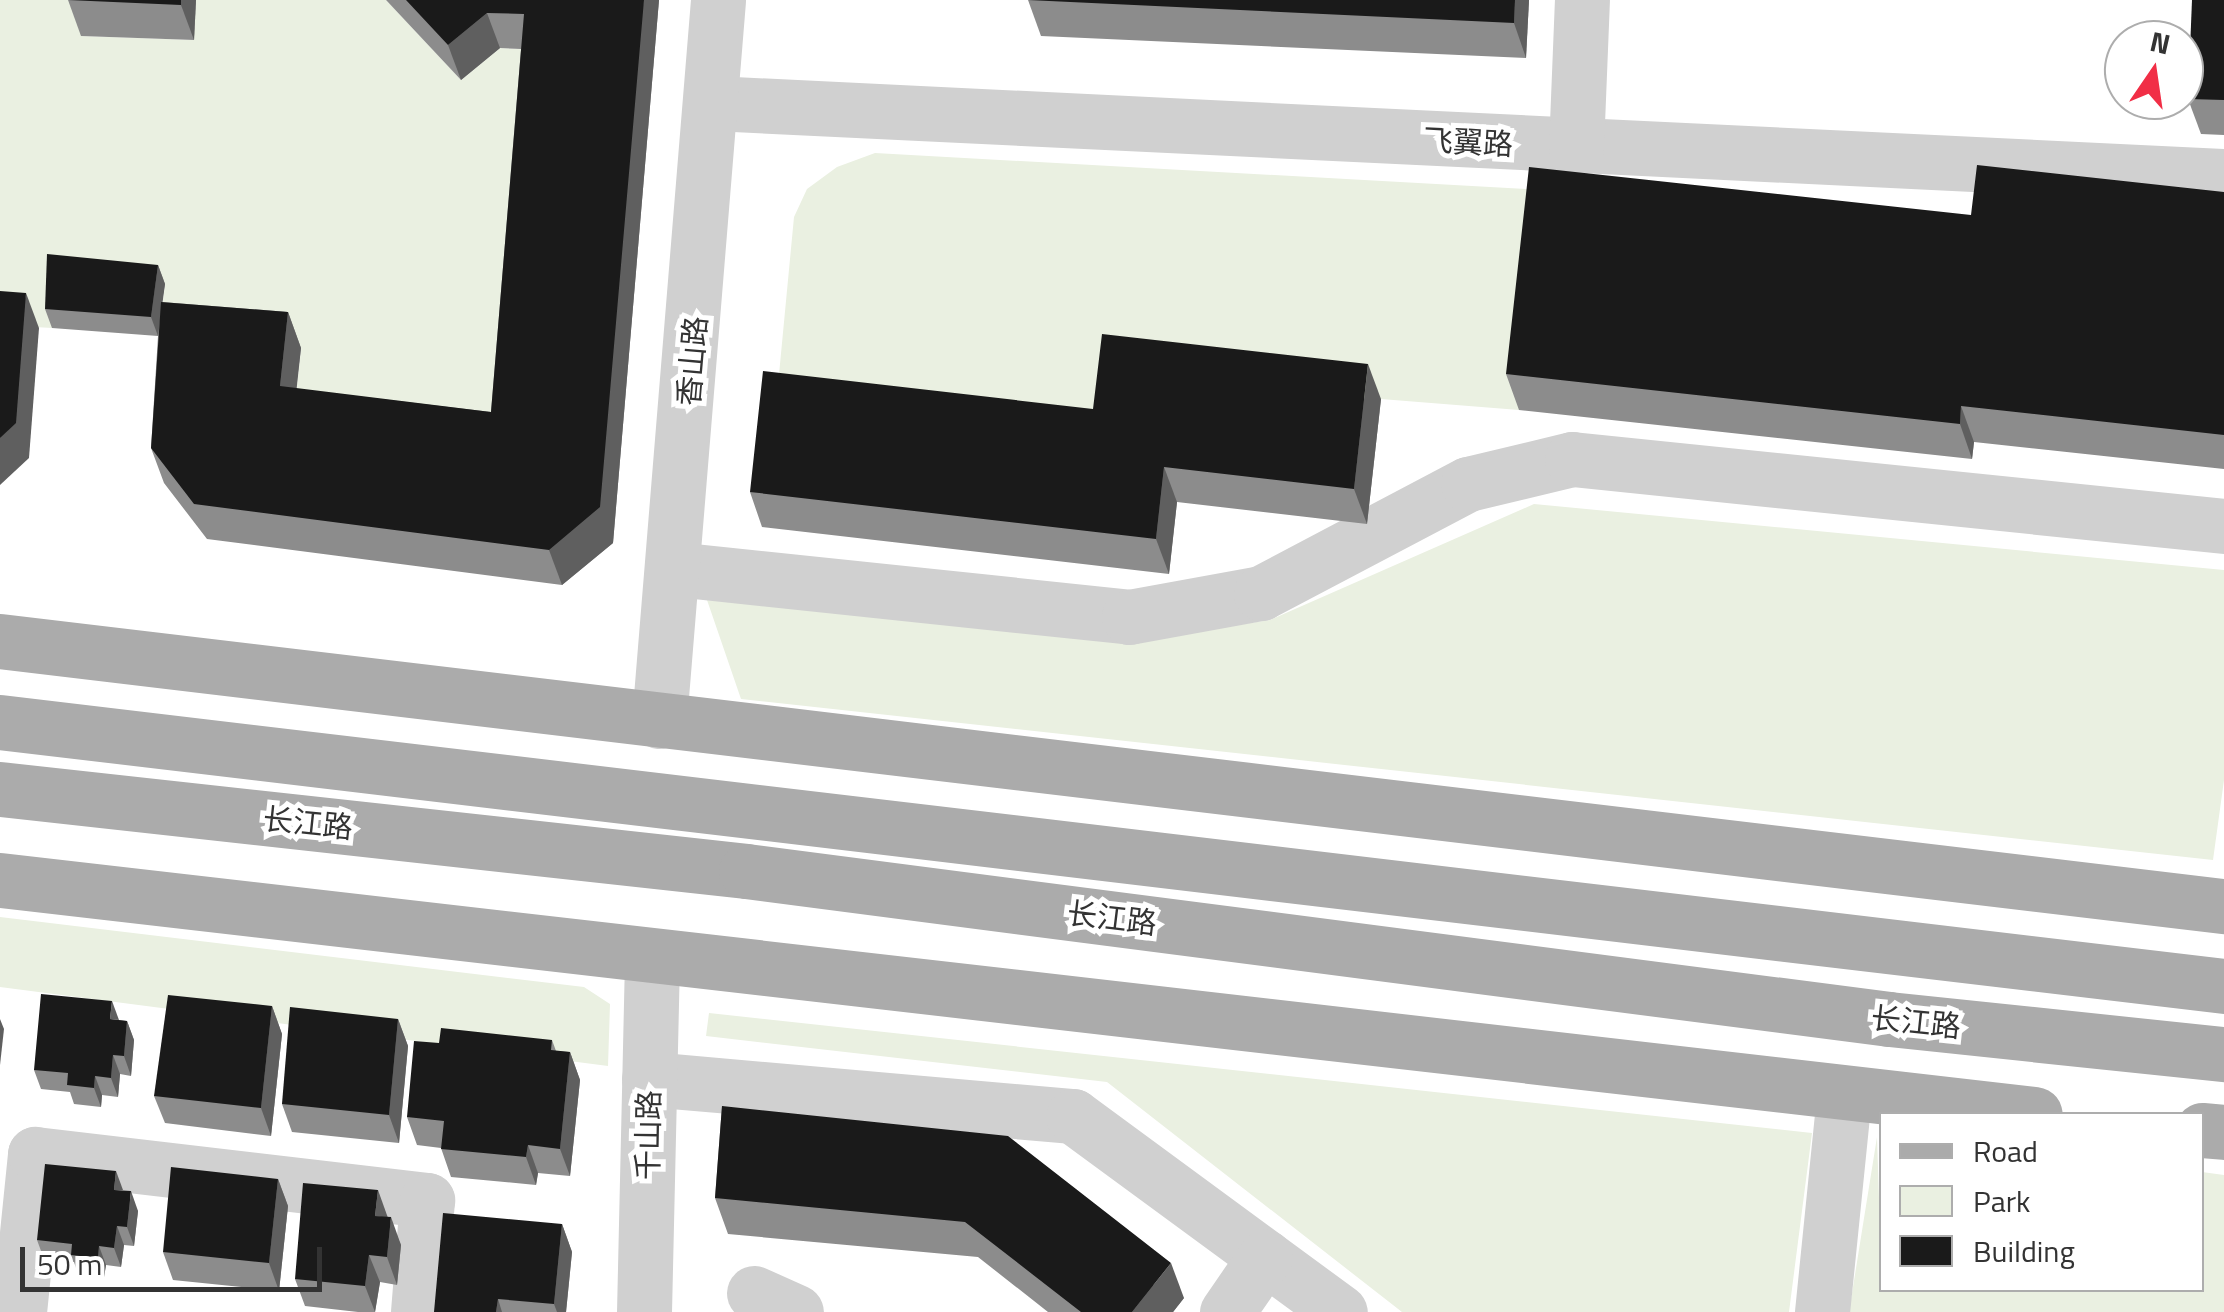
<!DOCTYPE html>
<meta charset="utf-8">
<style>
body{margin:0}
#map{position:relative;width:2224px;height:1312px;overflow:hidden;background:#fff;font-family:"Titillium Web","Noto Sans SC",sans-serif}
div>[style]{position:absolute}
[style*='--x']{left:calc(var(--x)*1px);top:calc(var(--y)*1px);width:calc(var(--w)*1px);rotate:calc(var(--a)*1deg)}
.green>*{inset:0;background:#eaf0e1}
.minor>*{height:55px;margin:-27.5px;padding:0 27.5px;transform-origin:27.5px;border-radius:27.5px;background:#d0d0d0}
.major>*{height:55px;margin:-27.5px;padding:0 27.5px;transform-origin:27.5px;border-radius:27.5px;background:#ababab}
.wall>*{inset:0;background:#8c8c8c}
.shaded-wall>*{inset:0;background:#5f5f5f}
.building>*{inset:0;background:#1a1a1a}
span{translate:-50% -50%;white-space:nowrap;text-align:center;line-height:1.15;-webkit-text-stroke:10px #fff;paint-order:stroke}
.street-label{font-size:30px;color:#333}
.legend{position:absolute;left:1879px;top:1112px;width:325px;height:180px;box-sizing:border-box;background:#fff;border:2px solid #adadad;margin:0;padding:12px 18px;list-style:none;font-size:30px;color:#333}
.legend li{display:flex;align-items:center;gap:20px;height:50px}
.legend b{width:50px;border:2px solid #adadad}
.north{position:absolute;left:2104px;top:20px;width:100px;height:100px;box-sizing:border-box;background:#fff;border:2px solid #adadad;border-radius:50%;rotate:13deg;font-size:28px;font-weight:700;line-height:40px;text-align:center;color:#333}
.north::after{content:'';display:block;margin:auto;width:35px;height:45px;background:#f12e46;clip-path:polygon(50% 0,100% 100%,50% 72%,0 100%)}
.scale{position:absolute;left:20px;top:1247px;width:302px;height:45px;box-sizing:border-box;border:5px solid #333;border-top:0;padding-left:12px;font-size:30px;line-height:35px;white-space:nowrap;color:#333;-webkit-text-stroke:8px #fff;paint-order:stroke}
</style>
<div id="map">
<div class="green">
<i style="clip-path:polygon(0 0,82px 0,81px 36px,193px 40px,196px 0,386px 0,461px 80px,500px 48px,536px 50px,504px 448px,293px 422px,301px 348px,158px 336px,165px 285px,54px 274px,52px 328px,0 325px)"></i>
<i style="clip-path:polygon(875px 153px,1544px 190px,1519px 410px,1381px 399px,1106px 444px,776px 406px,794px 217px,807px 189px,837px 167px)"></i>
<i style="clip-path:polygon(1534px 504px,2224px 570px,2224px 780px,2213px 860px,741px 699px,707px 600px,1129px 641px,1270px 620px)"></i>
<i style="clip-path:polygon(0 917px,584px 987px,610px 1004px,608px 1066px,0 987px)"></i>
<i style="clip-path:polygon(709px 1013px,1812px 1133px,1789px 1312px,1402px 1312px,1107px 1082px,706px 1036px)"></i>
<i style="clip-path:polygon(1877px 1137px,1882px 1290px,2202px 1290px,2202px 1172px,2224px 1175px,2224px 1312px,1849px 1312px)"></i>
</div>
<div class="minor">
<i style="--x:713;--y:103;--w:1513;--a:2.77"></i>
<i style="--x:1576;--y:148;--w:148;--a:-87.7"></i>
<i style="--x:675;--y:569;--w:457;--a:6"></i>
<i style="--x:1129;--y:617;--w:134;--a:-10.3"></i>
<i style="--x:1261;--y:593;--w:234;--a:-27.8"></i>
<i style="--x:1468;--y:484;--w:107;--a:-13.5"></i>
<i style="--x:1572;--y:459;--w:655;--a:5.87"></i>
<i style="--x:659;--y:721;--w:723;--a:-85.32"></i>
<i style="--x:649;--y:1079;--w:426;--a:5"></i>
<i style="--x:1073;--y:1116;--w:331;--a:36.3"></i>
<i style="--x:754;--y:1293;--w:46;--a:24.3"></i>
<i style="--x:19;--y:1312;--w:159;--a:-84.2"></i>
<i style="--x:35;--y:1154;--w:395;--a:6.7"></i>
<i style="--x:427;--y:1200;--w:112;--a:94.6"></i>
<i style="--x:644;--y:1312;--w:353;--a:-88.7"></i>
<i style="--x:1227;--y:1312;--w:67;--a:-55.4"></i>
<i style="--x:1822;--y:1312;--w:217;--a:-84.2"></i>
</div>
<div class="major">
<i style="--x:0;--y:641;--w:2240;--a:6.8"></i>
<i style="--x:0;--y:722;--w:2240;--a:6.77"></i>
<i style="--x:0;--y:789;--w:750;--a:6.27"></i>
<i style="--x:746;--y:871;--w:1153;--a:7.38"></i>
<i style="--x:1889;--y:1019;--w:337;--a:6"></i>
<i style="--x:0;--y:880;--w:2048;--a:6.56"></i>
<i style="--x:2202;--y:1130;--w:22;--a:5"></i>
</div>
<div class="wall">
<i style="clip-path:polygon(68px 0,196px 0,194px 40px,81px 36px)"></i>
<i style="clip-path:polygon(386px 0,659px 0,613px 543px,562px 585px,207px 539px,164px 483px,151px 448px,158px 336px,52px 328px,45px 309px,158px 265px,165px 284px,162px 302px,288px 312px,301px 348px,296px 389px,491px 412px,521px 49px,500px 48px,461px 80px)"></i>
<i style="clip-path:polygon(1028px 0,1529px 0,1526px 58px,1041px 36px)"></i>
<i style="clip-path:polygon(2224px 0,2224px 135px,2201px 134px,2188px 99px)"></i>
<i style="clip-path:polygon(2224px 192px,2224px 469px,1974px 442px,1972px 459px,1519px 410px,1506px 374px,1971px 215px)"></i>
<i style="clip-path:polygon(1381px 399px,1367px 524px,1177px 502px,1169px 574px,762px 527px,750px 492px,1093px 409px)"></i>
<i style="clip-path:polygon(272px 1006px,282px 1034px,271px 1136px,165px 1123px,154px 1096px)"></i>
<i style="clip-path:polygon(398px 1019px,408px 1046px,399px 1143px,292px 1132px,282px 1104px)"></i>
<i style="clip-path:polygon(119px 1020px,127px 1021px,134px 1040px,131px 1076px,120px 1074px,118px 1097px,102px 1095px,101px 1107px,74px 1104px,70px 1092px,41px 1089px,34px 1070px)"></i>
<i style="clip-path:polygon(552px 1040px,556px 1051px,570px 1052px,580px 1080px,570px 1176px,538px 1173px,536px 1185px,451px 1177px,441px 1148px,417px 1145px,407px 1117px,439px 1043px)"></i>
<i style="clip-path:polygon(722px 1106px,1184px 1298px,1173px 1312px,1048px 1312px,978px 1257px,728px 1234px,715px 1198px)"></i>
<i style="clip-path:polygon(278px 1179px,288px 1206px,279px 1291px,173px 1280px,163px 1252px)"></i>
<i style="clip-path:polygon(123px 1191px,138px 1211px,134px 1246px,124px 1245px,121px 1267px,106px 1265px,104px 1277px,78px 1274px,74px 1262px,44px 1259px,37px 1240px)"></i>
<i style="clip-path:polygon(388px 1217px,401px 1245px,397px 1285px,380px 1282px,375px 1312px,358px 1312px,305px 1306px,295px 1279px)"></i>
<i style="clip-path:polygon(562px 1224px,572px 1252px,566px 1312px,434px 1312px)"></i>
</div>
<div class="shaded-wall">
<i style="clip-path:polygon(181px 0,196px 0,194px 40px,181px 5px)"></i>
<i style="clip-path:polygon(644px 0,659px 0,613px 543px,562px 585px,549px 550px)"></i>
<i style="clip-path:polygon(1515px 0,1529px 0,1526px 58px,1514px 23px)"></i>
<i style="clip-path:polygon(487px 13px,500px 48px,461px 80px,448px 45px)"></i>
<i style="clip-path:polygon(158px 265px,165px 284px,158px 336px,151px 317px)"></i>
<i style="clip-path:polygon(26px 293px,39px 328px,29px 458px,0 485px,0 438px)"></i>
<i style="clip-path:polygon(288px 312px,301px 348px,293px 422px,280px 386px)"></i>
<i style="clip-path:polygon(1368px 364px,1381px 399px,1367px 524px,1354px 489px)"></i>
<i style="clip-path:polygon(1961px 406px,1974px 442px,1972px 459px,1960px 424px)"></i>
<i style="clip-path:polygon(1164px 467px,1177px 502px,1169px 574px,1156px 539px)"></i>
<i style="clip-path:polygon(112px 1001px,119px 1020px,110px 1019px)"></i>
<i style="clip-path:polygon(272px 1006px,282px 1034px,271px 1136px,261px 1108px)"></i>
<i style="clip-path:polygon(0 1019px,4px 1029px,0 1065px)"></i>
<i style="clip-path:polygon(398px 1019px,408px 1046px,399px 1143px,389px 1115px)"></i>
<i style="clip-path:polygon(127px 1021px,134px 1040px,131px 1076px,124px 1056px)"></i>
<i style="clip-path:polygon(570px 1052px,580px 1080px,570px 1176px,560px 1149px)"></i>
<i style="clip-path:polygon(113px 1055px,120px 1074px,118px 1097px,111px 1078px)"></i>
<i style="clip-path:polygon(95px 1076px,102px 1095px,101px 1107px,94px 1088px)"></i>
<i style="clip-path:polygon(528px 1145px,538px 1173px,536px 1185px,526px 1157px)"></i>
<i style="clip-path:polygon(116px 1171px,123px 1190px,114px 1190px)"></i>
<i style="clip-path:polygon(278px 1179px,288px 1206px,279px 1291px,269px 1263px)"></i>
<i style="clip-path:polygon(378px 1190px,388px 1218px,375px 1216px)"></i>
<i style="clip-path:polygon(131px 1191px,138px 1211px,134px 1246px,127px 1227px)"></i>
<i style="clip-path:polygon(391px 1217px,401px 1245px,397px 1285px,387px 1257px)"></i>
<i style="clip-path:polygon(562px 1224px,572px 1252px,566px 1312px,557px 1312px,554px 1304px)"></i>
<i style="clip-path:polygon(117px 1226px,124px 1245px,121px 1267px,114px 1248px)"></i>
<i style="clip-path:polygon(99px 1246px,106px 1265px,104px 1277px,98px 1258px)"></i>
<i style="clip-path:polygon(369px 1255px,380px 1282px,375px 1312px,365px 1286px)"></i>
<i style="clip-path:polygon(1171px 1263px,1184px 1298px,1173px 1312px,1132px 1312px)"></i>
<i style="clip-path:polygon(498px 1299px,502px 1312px,496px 1312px)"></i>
</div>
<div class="building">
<i style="clip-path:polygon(68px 0,181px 0,181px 5px)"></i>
<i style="clip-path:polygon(406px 0,644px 0,600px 507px,549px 550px,194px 504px,151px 448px,161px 302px,288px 312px,280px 386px,491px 412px,524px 14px,487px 13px,448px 45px)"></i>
<i style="clip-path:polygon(1028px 0,1515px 0,1514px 23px)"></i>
<i style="clip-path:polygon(2192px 0,2224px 0,2224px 100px,2188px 99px)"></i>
<i style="clip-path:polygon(1977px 165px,2224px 192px,2224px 435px,1961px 406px,1960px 424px,1506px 374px,1529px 167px,1971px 215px)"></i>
<i style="clip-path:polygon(47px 254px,158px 265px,151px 317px,45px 309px)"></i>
<i style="clip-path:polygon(0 291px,26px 293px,16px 423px,0 438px)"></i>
<i style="clip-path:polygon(1102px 334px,1368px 364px,1354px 489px,1164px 467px,1156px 539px,750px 492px,763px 371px,1093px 409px)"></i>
<i style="clip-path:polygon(41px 994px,112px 1001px,110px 1019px,127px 1021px,124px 1056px,113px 1055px,111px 1078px,95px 1076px,94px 1088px,67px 1085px,68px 1073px,34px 1070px)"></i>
<i style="clip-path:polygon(168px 995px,272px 1006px,261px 1108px,154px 1096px)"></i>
<i style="clip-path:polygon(290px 1007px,398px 1019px,389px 1115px,282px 1104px)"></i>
<i style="clip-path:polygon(441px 1028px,552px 1040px,551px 1050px,570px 1052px,560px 1149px,528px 1145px,526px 1157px,441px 1149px,444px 1121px,407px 1117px,414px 1041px,439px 1043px)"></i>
<i style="clip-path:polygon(722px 1106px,1008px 1136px,1171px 1263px,1132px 1312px,1081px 1312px,965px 1222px,715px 1198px)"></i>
<i style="clip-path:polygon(45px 1164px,116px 1171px,114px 1190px,131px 1191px,127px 1227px,117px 1226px,114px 1248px,99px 1246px,98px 1258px,71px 1255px,72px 1244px,37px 1240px)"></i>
<i style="clip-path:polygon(171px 1167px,278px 1179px,269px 1263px,163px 1252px)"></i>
<i style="clip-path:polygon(303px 1183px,378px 1190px,375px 1216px,391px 1217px,387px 1257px,369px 1255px,365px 1286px,295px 1279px)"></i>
<i style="clip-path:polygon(443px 1213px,562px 1224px,554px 1304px,498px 1299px,496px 1312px,434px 1312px)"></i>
</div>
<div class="street-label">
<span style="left:1468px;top:142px;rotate:3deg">飞翼路</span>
<span style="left:692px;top:361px;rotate:-85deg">香山路</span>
<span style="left:308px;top:823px;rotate:6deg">长江路</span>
<span style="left:1112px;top:918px;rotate:7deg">长江路</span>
<span style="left:1916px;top:1022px;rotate:6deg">长江路</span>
<span style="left:648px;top:1135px;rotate:-89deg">千山路</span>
</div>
<ul class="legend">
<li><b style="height:12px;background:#ababab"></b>Road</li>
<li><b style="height:28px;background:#eaf0e1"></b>Park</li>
<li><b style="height:28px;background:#1a1a1a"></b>Building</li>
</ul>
<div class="north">N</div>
<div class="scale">50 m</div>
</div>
